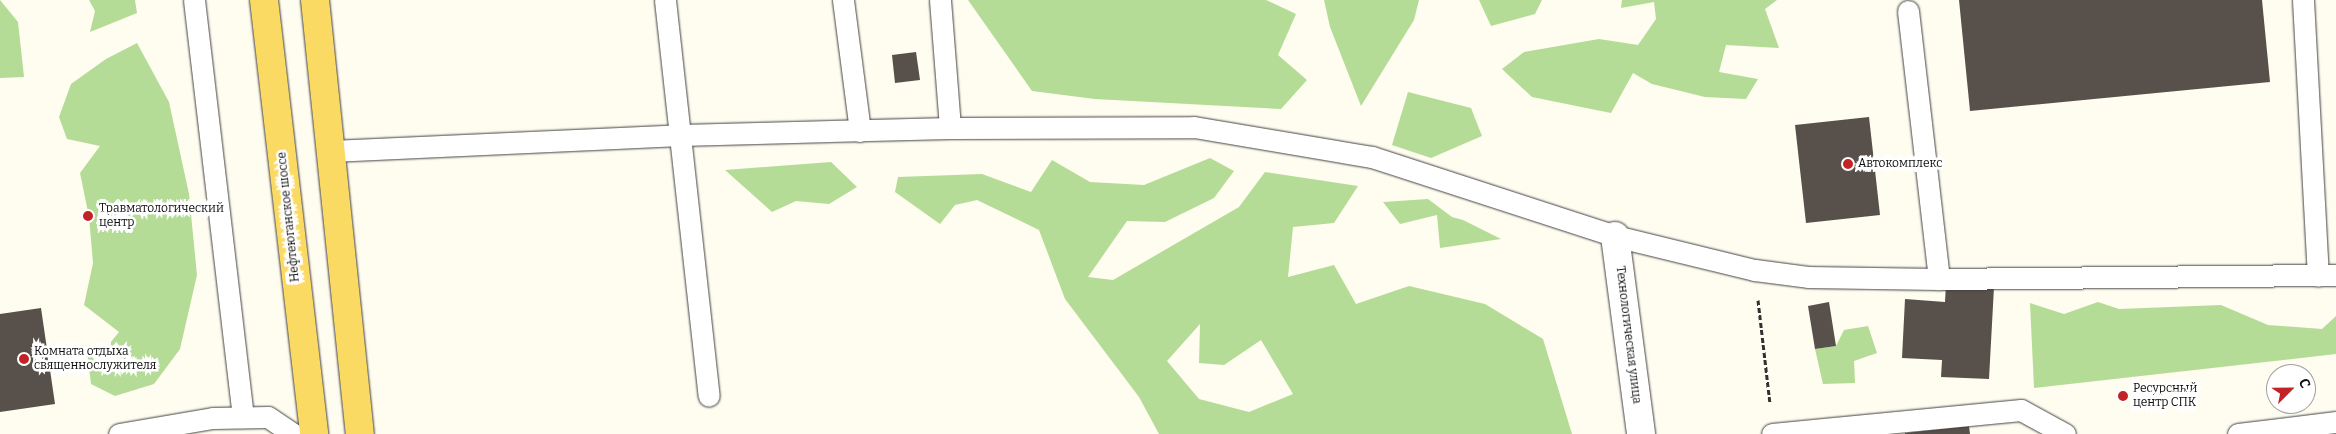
<!DOCTYPE html>
<meta charset="utf-8">
<style>
body{margin:0}
#map{position:relative;width:2336px;height:434px;overflow:hidden;background:#fffcf0;font-family:Bitter,serif}
div>[style]{position:absolute}
[style*='--x']{left:calc(var(--x)*1px);top:calc(var(--y)*1px);width:calc(var(--w)*1px);rotate:calc(var(--a)*1deg)}
.forest>*{inset:0;background:#b4dc97}
.building>*{inset:0;background:#58504b}
.path>*{height:3px;margin-top:-1.5px;transform-origin:0;background:repeating-linear-gradient(90deg,#313131 0 5px,transparent 0 7.5px)}
.roads{filter:drop-shadow(0 0 1px #424242) drop-shadow(0 0 1px #424242)}
.lane>*{height:21px;margin:-10.5px;padding:0 10.5px;transform-origin:10.5px;border-radius:10.5px;background:#fff}
.street>*{height:28px;margin:-14px;padding:0 14px;transform-origin:14px;border-radius:14px;background:#fff}
.primary>*{height:28px;margin:-14px;padding:0 14px;transform-origin:14px;border-radius:14px;background:#fbda64}
.dots>*{width:14px;height:14px;translate:-50% -50%;box-sizing:border-box;border:2px solid #fff;border-radius:50%}
span{translate:-50% -50%;white-space:nowrap;text-align:center;line-height:1.15;-webkit-text-stroke:5px #fff;paint-order:stroke}
.poi-label{font-size:12px;color:#0f0f0f}
.left{translate:0 -50%;text-align:left}
.street-label{font-size:12px;color:#0f0f0f}
.north{position:absolute;left:2266px;top:364px;width:50px;height:50px;box-sizing:border-box;background:#fff;border:1px solid #9f9f9f;border-radius:50%;rotate:67deg;font-size:14px;font-weight:700;line-height:20px;text-align:center;color:#0f0f0f}
.north::after{content:'';display:block;margin:auto;width:18px;height:22px;background:#c22327;clip-path:polygon(50% 0,100% 100%,50% 72%,0 100%)}
</style>
<div id="map">
<div class="forest">
<i style="clip-path:polygon(0 0,18px 22px,24px 77px,0 78px)"></i>
<i style="clip-path:polygon(89px 0,135px 0,137px 13px,90px 32px,95px 11px)"></i>
<i style="clip-path:polygon(968px 0,1266px 0,1296px 14px,1278px 55px,1307px 80px,1281px 109px,1095px 99px,1032px 91px)"></i>
<i style="clip-path:polygon(1324px 0,1419px 0,1414px 20px,1361px 106px,1330px 27px)"></i>
<i style="clip-path:polygon(1479px 0,1542px 0,1535px 14px,1491px 26px)"></i>
<i style="clip-path:polygon(1622px 0,1777px 0,1765px 9px,1779px 48px,1726px 45px,1719px 72px,1758px 79px,1746px 99px,1705px 97px,1652px 84px,1633px 73px,1611px 113px,1532px 97px,1502px 69px,1524px 52px,1599px 39px,1638px 45px,1656px 19px,1654px 2px,1621px 8px)"></i>
<i style="clip-path:polygon(137px 43px,169px 102px,189px 194px,197px 275px,180px 349px,154px 384px,115px 396px,91px 384px,87px 351px,106px 348px,119px 332px,84px 305px,93px 263px,89px 217px,80px 173px,100px 146px,67px 139px,59px 117px,71px 84px,106px 59px)"></i>
<i style="clip-path:polygon(1408px 92px,1471px 108px,1482px 136px,1431px 158px,1392px 145px)"></i>
<i style="clip-path:polygon(evenodd,1210px 158px,1234px 171px,1214px 198px,1165px 222px,1127px 221px,1088px 277px,1113px 280px,1239px 207px,1265px 172px,1358px 186px,1334px 223px,1293px 227px,1288px 277px,1334px 265px,1356px 304px,1409px 286px,1485px 304px,1543px 339px,1572px 434px,1159px 434px,1139px 397px,1065px 299px,1039px 230px,977px 200px,955px 205px,940px 224px,895px 192px,898px 177px,982px 174px,1031px 192px,1052px 160px,1090px 182px,1144px 185px,1210px 158px,1200px 324px,1199px 363px,1224px 365px,1261px 340px,1293px 394px,1249px 412px,1199px 399px,1167px 361px,1200px 324px)"></i>
<i style="clip-path:polygon(831px 162px,857px 187px,829px 204px,796px 201px,772px 212px,725px 170px)"></i>
<i style="clip-path:polygon(1428px 199px,1452px 217px,1463px 220px,1501px 239px,1440px 248px,1437px 215px,1400px 224px,1383px 202px)"></i>
<i style="clip-path:polygon(2098px 302px,2119px 309px,2221px 305px,2268px 325px,2322px 329px,2336px 316px,2336px 354px,2034px 388px,2030px 303px,2064px 314px)"></i>
<i style="clip-path:polygon(1868px 326px,1877px 353px,1854px 361px,1855px 383px,1823px 384px,1815px 349px,1836px 346px,1844px 330px)"></i>
</div>
<div class="building">
<i style="clip-path:polygon(1959px 0,2262px 0,2270px 82px,1970px 111px)"></i>
<i style="clip-path:polygon(916px 52px,920px 80px,895px 83px,892px 55px)"></i>
<i style="clip-path:polygon(1869px 117px,1880px 215px,1806px 223px,1795px 125px)"></i>
<i style="clip-path:polygon(1946px 284px,1994px 287px,1989px 379px,1941px 377px,1942px 360px,1902px 358px,1905px 299px,1945px 302px)"></i>
<i style="clip-path:polygon(1829px 302px,1836px 346px,1815px 349px,1808px 306px)"></i>
<i style="clip-path:polygon(41px 308px,55px 404px,0 412px,0 314px)"></i>
<i style="clip-path:polygon(1969px 426px,1970px 434px,1905px 434px,1905px 433px)"></i>
</div>
<div class="path">
<i style="--x:1758;--y:300;--w:105;--a:83.4"></i>
</div>
<div class="roads">
<div class="lane">
<i style="--x:194;--y:0;--w:420;--a:83.3"></i>
<i style="--x:665;--y:0;--w:398;--a:83.7"></i>
<i style="--x:843;--y:0;--w:132;--a:82.6"></i>
<i style="--x:940;--y:0;--w:128;--a:85.5"></i>
<i style="--x:2303;--y:0;--w:276;--a:86.9"></i>
<i style="--x:1908;--y:11;--w:270;--a:83.4"></i>
<i style="--x:331;--y:151;--w:350;--a:-2.6"></i>
<i style="--x:681;--y:135;--w:269;--a:-1.5"></i>
<i style="--x:950;--y:128;--w:244;--a:-0.2"></i>
<i style="--x:1194;--y:127;--w:181;--a:9.6"></i>
<i style="--x:1372;--y:157;--w:256;--a:18"></i>
<i style="--x:1615;--y:236;--w:144;--a:13.7"></i>
<i style="--x:1755;--y:270;--w:53;--a:7.5"></i>
<i style="--x:1808;--y:277;--w:131;--a:0.9"></i>
<i style="--x:1939;--y:279;--w:397;--a:-0.6"></i>
<i style="--x:119;--y:434;--w:95;--a:-9.7"></i>
<i style="--x:213;--y:418;--w:55;--a:-1"></i>
<i style="--x:268;--y:417;--w:30;--a:34"></i>
<i style="--x:1772;--y:434;--w:250;--a:-5.5"></i>
<i style="--x:2021;--y:410;--w:50;--a:28.6"></i>
<i style="--x:2238;--y:434;--w:99;--a:-7"></i>
</div>
<div class="street">
<i style="--x:1615;--y:236;--w:200;--a:82.5"></i>
</div>
<div class="primary">
<i style="--x:264;--y:0;--w:437;--a:83.4"></i>
<i style="--x:315;--y:0;--w:436;--a:84.1"></i>
</div>
</div>
<div class="dots">
<i style="left:1848px;top:164px;background:#c22327"></i>
<i style="left:88px;top:216px;background:#c22327"></i>
<i style="left:24px;top:359px;background:#c22327"></i>
<i style="left:2123px;top:396px;background:#c22327"></i>
</div>
<div class="poi-label">
<span class="left" style="left:1858px;top:164px">Автокомплекс</span>
<span class="left" style="left:99px;top:216px">Травматологический<br>центр</span>
<span class="left" style="left:34px;top:359px">Комната отдыха<br>священнослужителя</span>
<span class="left" style="left:2133px;top:396px">Ресурсный<br>центр СПК</span>
</div>
<div class="street-label">
<span style="left:289px;top:217px;rotate:-96deg">Нефтеюганское шоссе</span>
<span style="left:1628px;top:335px;rotate:83deg">Технологическая улица</span>
</div>
<div class="north">С</div>
</div>
